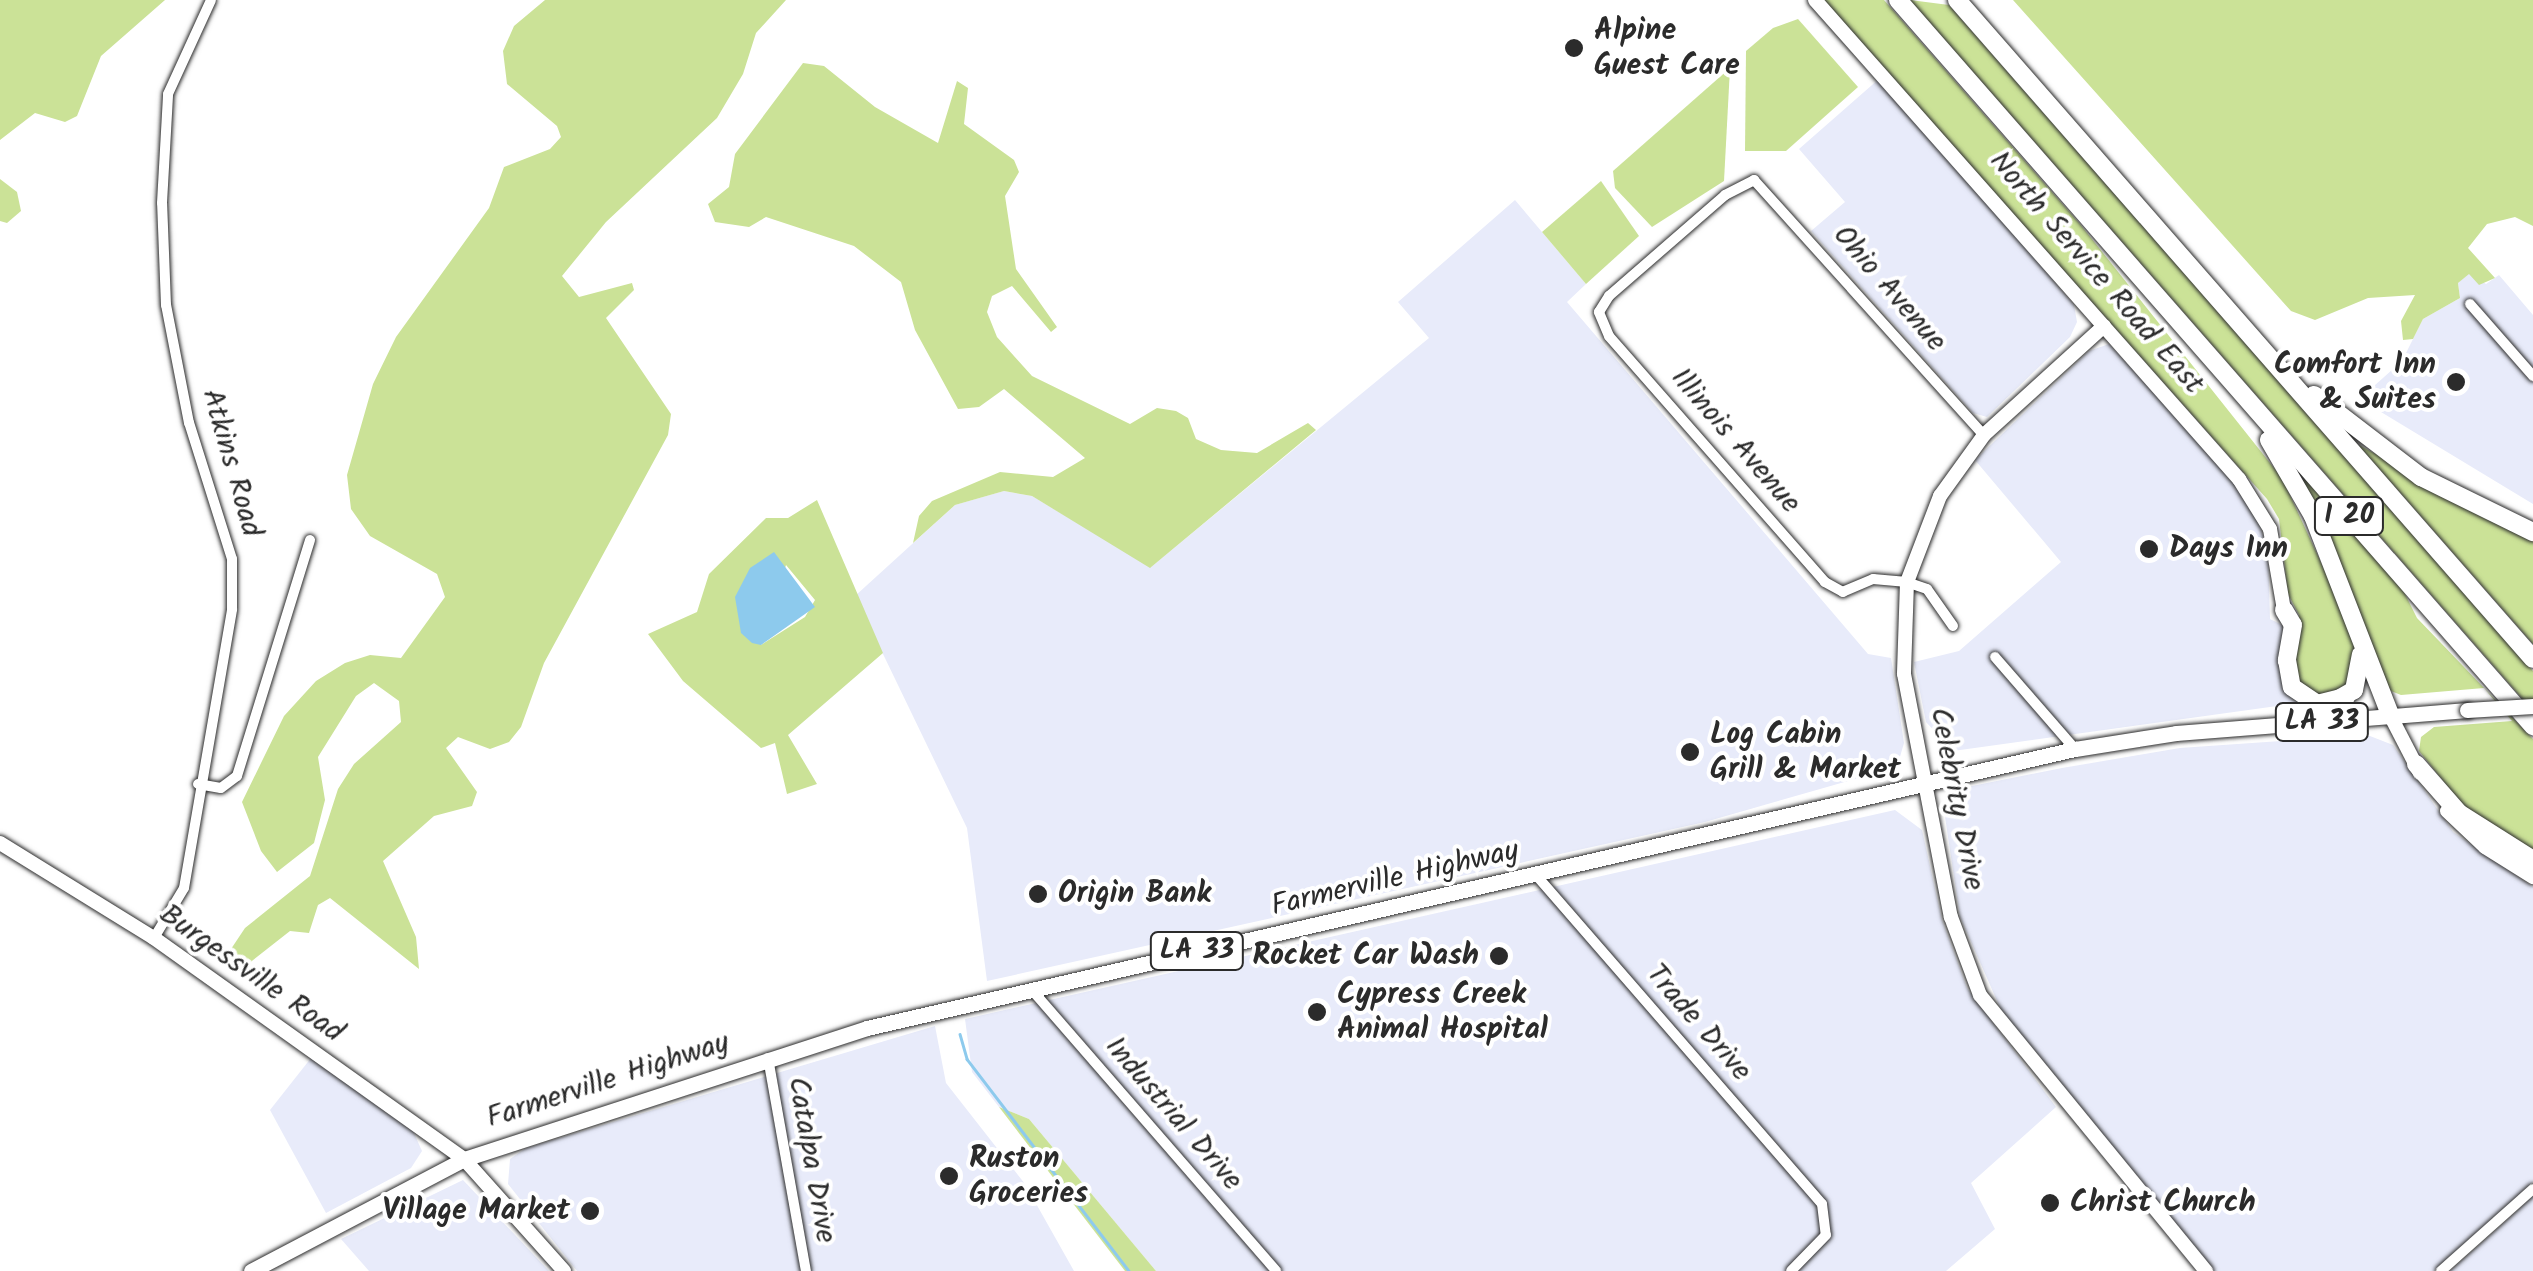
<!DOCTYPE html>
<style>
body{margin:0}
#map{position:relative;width:2533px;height:1271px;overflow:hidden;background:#fff;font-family:Kalam,sans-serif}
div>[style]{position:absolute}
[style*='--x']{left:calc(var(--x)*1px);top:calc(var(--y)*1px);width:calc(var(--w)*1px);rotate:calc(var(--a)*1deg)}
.built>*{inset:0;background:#e8ebfa}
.green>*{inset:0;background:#cbe297}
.water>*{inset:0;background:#8dcaed}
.stream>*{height:2.5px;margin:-1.25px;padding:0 1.25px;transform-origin:1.25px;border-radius:1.25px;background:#8dcaed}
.roads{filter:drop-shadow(0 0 2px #2b2b2b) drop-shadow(0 0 2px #2b2b2b)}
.street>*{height:10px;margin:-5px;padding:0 5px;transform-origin:5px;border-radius:5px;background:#fff}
.secondary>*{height:14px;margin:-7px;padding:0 7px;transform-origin:7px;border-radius:7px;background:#fff}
.primary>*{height:15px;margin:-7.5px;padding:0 7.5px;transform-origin:7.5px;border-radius:7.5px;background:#fff}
.highway>*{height:18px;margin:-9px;padding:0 9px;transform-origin:9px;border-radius:9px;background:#fff}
.bridges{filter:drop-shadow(0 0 2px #2b2b2b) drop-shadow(0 0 2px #2b2b2b)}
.primary-bridge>*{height:15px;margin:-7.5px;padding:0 7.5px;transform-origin:7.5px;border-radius:7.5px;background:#fff}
.dots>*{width:28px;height:28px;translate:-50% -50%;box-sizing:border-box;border:5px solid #fff;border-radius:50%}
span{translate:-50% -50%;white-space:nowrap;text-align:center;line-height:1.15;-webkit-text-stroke:8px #fff;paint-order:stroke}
.shield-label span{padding:2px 8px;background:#fff;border:2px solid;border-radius:8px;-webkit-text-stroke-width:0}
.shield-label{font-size:28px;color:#2b2b2b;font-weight:700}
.poi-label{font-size:30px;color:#2b2b2b;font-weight:700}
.left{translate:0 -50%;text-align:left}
.right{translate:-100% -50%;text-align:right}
.street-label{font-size:30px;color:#2b2b2b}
</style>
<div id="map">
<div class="built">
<i style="clip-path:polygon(1880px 78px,2074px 305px,2077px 322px,2070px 337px,1987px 417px,1973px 413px,1811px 231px,1845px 202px,1799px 149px)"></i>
<i style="clip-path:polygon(1515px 200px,1586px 284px,1567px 302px,1868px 654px,1891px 658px,1904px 743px,1897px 767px,1705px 822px,987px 981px,967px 828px,855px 596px,955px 505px,1004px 491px,1032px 496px,1151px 567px,1429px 338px,1398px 302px)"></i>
<i style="clip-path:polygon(2469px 273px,2486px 284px,2499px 275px,2533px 315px,2533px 504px,2381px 412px,2365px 394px,2402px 361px,2423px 319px,2460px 298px,2458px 283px)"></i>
<i style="clip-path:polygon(2109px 344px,2238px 486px,2258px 520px,2268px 551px,2270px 619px,2288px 628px,2298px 703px,1953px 751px,1926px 722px,1914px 662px,1959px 651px,2061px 562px,1975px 460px,2089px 351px)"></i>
<i style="clip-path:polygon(2341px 737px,2370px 736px,2393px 745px,2453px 832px,2533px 887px,2533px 1182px,2434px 1271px,2214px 1271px,2002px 1012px,1960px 917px,1944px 810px,1967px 787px,2062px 768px,2180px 748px)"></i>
<i style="clip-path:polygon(1895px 810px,1922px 830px,1942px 920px,1967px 988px,2056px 1107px,1971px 1183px,1995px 1229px,1946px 1271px,1156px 1271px,1029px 1119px,999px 1107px,972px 1072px,965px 1019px)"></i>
<i style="clip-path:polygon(935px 1026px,946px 1083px,1025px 1184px,1074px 1271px,577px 1271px,508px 1184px,510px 1159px,526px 1148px)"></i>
<i style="clip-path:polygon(311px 1058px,413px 1131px,422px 1151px,411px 1168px,326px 1213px,270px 1110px)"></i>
<i style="clip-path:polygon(463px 1180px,549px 1271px,369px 1271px,341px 1239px)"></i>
<i style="clip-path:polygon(2533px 1196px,2533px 1271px,2450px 1271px,2494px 1232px)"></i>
</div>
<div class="green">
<i style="clip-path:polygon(0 0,165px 0,101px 56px,77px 116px,65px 122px,35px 113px,0 140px)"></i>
<i style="clip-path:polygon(545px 0,786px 0,756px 33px,743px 74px,717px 118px,606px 222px,562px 276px,579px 297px,632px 283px,634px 290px,606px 318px,671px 414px,668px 435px,544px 663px,521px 727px,509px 742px,490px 749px,458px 737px,446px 748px,477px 792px,472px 806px,434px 816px,383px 861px,416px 937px,419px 969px,330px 898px,318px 905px,309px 933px,290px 931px,243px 968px,232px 965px,227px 955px,245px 928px,310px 876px,338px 789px,354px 764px,401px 722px,399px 701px,374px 683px,356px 696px,318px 757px,325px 800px,314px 843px,277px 872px,261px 851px,242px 802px,284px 716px,316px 681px,345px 663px,370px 655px,401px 658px,445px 597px,437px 574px,370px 536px,351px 509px,347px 475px,373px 384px,396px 337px,489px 208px,504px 167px,550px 149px,561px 137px,557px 126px,507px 84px,503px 51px,514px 26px)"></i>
<i style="clip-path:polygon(1823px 0,1884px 0,2080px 224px,2282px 478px,2355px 636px,2358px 669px,2339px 695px,2303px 695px,2291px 654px,2299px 615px,2288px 594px,2279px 519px,2267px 499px)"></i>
<i style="clip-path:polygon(1910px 0,1949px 5px,2533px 671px,2533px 711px)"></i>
<i style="clip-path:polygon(2013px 0,2533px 0,2533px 226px,2515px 217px,2487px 224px,2468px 248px,2495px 278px,2479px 285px,2469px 274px,2458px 283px,2460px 298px,2423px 319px,2413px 339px,2403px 340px,2401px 321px,2415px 295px,2368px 298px,2315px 320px,2291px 311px)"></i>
<i style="clip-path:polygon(1798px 19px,1858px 87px,1786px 151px,1745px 151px,1746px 51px,1773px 28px)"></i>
<i style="clip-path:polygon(803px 63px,824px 66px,875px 107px,938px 143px,957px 81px,968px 88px,964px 124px,1014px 160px,1019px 172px,1005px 196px,1016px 269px,1057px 327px,1051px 332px,1012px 286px,992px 296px,987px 312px,997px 337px,1032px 376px,1130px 424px,1157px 408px,1176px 411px,1188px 418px,1196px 439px,1221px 450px,1257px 453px,1308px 423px,1316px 430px,1150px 568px,1032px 496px,1004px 491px,955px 505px,913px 543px,919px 516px,932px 501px,1000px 472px,1053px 477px,1085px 458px,1004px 389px,979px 407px,958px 409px,915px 330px,901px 282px,854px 246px,766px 217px,749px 227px,715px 222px,708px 204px,729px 187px,735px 154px)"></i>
<i style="clip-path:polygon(1730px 68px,1724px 181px,1652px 227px,1615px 188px,1613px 171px)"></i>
<i style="clip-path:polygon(0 179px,17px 192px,21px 211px,7px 223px,0 221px)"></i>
<i style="clip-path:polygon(1601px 181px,1639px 236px,1586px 284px,1542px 232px)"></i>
<i style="clip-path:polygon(2359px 445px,2533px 539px,2533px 644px,2360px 447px)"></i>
<i style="clip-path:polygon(2305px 479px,2403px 590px,2417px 618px,2533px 739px,2533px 853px,2465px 808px,2419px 751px,2421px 737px,2434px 727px,2512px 721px,2484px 688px,2401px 695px,2386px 689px,2301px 483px)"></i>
<i style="clip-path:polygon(evenodd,817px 500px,883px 653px,788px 735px,817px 784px,787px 794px,775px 743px,761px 748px,683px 681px,648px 634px,697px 612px,709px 574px,766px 518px,788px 518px,817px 500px,786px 565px,815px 600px,805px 617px,761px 645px,786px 565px)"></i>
<i style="clip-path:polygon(999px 1107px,1029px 1119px,1156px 1271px,1125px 1271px)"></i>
</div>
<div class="water">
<i style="clip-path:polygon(774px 552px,815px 607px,761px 645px,752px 643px,741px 633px,735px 597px,750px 568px)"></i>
</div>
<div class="stream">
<i style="--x:960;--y:1034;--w:26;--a:74"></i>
<i style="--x:967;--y:1059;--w:267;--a:52.6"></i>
</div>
<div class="roads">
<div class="street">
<i style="--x:2470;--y:304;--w:96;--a:48.8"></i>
<i style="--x:1953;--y:626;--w:45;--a:-125.1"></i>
<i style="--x:1927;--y:589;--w:21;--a:-161"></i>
<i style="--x:1907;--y:582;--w:34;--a:-175"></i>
<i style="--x:1873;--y:579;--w:33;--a:157"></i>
<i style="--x:1843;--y:592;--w:21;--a:-151"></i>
<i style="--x:1825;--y:582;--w:327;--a:-131.3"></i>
<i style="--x:1609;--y:336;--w:26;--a:-113"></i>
<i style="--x:1599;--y:312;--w:19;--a:-58"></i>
<i style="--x:1609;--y:296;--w:154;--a:-41"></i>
<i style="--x:1725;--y:195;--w:33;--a:-27"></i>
<i style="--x:1754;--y:180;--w:343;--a:48"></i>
<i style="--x:1995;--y:657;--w:122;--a:49"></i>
<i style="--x:198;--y:784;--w:23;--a:10"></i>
<i style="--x:221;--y:788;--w:20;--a:-37"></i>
<i style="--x:237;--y:776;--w:247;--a:-72.8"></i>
<i style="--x:1536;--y:875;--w:436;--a:49"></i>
<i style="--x:1822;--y:1204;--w:31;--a:83"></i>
<i style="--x:1826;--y:1235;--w:50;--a:134.2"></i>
<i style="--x:154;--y:938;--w:58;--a:-59"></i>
<i style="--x:184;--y:888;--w:283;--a:-80.2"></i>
<i style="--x:232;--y:609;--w:50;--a:-90"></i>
<i style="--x:232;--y:559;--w:143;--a:-107.5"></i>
<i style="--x:189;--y:423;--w:120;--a:-101"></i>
<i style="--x:166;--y:305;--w:102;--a:-92.2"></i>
<i style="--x:162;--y:203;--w:109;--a:-86.8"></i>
<i style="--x:168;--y:94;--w:103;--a:-65.4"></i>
<i style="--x:1032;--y:990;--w:372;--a:49"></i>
<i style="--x:768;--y:1058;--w:216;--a:79.9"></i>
<i style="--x:2441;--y:1271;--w:123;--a:-41.7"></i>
</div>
<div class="secondary">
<i style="--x:1815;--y:0;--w:640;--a:48.49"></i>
<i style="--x:2239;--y:479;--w:59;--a:58.2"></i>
<i style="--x:2270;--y:529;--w:82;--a:80.2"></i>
<i style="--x:2104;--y:326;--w:162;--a:137.8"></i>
<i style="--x:1984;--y:435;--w:75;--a:125.8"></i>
<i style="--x:1940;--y:496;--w:92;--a:111"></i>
<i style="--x:1907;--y:582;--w:92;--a:91.9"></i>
<i style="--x:1904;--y:674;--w:248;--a:79.1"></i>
<i style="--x:1951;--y:917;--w:83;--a:69.6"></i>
<i style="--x:1980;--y:995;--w:357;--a:50.7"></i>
<i style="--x:2390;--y:715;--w:65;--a:62.7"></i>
<i style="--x:2447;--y:811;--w:52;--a:43.5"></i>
<i style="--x:2485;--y:847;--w:57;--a:32"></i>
<i style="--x:0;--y:843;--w:181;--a:31.7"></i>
<i style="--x:154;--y:938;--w:381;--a:35.5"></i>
<i style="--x:464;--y:1159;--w:150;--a:48.2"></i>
</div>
<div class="primary">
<i style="--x:251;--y:1271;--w:241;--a:-27.7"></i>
<i style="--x:464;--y:1159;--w:424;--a:-18"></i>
<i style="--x:867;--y:1028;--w:1240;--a:-13.01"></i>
<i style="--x:2075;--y:749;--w:102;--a:-9"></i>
<i style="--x:2176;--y:733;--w:292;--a:-4.5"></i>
</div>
<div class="highway">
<i style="--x:1898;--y:0;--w:965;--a:48.83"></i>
<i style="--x:1957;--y:0;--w:875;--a:48.84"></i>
<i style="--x:2314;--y:395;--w:135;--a:37.5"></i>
<i style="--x:2421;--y:477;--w:125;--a:26.2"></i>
<i style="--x:2269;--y:440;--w:88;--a:59.9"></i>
<i style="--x:2313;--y:516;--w:213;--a:68.8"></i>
<i style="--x:2284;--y:610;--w:17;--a:59"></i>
<i style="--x:2293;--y:625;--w:36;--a:100"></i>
<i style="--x:2287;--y:660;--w:27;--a:80"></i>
<i style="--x:2292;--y:687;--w:30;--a:34"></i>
<i style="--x:2317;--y:704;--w:30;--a:-14"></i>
<i style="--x:2293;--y:725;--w:70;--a:-29.8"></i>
<i style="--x:2354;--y:690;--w:36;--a:-79"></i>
<i style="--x:2416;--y:764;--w:65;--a:48.7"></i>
<i style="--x:2459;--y:813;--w:88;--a:32.4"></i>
</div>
</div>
<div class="bridges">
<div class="primary-bridge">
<i style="--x:2467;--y:710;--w:66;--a:-3.5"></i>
</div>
</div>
<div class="dots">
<i style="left:1574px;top:48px;background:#2b2b2b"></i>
<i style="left:2456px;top:382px;background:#2b2b2b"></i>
<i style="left:2149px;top:549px;background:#2b2b2b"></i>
<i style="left:1690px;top:752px;background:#2b2b2b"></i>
<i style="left:1038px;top:894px;background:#2b2b2b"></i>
<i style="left:1499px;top:956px;background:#2b2b2b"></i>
<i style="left:1317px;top:1012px;background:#2b2b2b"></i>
<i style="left:949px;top:1176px;background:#2b2b2b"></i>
<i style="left:2050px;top:1203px;background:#2b2b2b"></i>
<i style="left:590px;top:1211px;background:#2b2b2b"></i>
</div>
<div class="shield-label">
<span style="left:2349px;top:516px">I 20</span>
<span style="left:2322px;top:722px">LA 33</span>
<span style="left:1197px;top:951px">LA 33</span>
</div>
<div class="poi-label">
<span class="left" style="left:1594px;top:48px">Alpine<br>Guest Care</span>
<span class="right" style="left:2436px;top:382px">Comfort Inn<br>&amp; Suites</span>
<span class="left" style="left:2169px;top:549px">Days Inn</span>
<span class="left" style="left:1710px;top:752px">Log Cabin<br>Grill &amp; Market</span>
<span class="left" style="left:1058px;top:894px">Origin Bank</span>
<span class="right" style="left:1479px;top:956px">Rocket Car Wash</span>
<span class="left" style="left:1337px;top:1012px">Cypress Creek<br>Animal Hospital</span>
<span class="left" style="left:969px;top:1176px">Ruston<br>Groceries</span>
<span class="left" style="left:2070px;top:1203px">Christ Church</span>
<span class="right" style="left:570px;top:1211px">Village Market</span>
</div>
<div class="street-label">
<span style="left:2096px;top:273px;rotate:49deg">North Service Road East</span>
<span style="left:1889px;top:289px;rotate:49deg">Ohio Avenue</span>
<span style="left:1735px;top:441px;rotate:49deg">Illinois Avenue</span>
<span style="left:231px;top:463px;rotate:74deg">Atkins Road</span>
<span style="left:1956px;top:799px;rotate:79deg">Celebrity Drive</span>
<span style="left:1395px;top:879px;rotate:-13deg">Farmerville Highway</span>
<span style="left:251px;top:974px;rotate:35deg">Burgessville Road</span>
<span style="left:1698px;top:1023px;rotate:49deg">Trade Drive</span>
<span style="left:608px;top:1081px;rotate:-18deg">Farmerville Highway</span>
<span style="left:1173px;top:1114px;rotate:49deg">Industrial Drive</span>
<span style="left:811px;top:1160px;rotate:80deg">Catalpa Drive</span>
</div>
</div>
